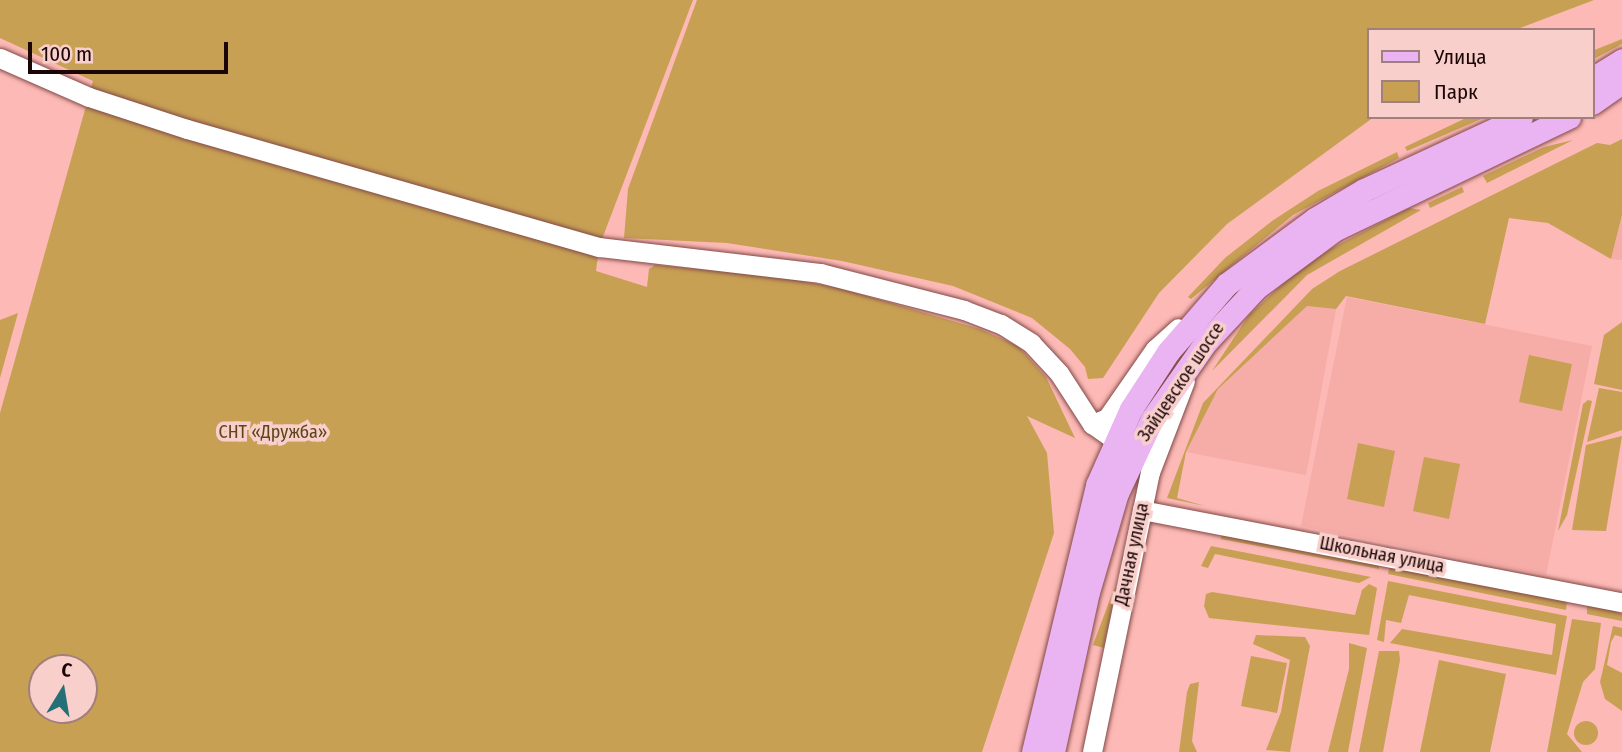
<!DOCTYPE html>
<meta charset="utf-8">
<style>
body{margin:0}
#map{position:relative;width:1622px;height:752px;overflow:hidden;background:#fcb9b5;font-family:"Fira Sans Condensed",sans-serif}
div>[style]{position:absolute}
[style*='--x']{left:calc(var(--x)*1px);top:calc(var(--y)*1px);width:calc(var(--w)*1px);rotate:calc(var(--a)*1deg)}
.built>*{inset:0;background:#f6aca7}
.green>*{inset:0;background:#c7a054}
.round{border-radius:50%}
.roads{filter:drop-shadow(0 0 2px #824947) drop-shadow(0 0 2px #824947)}
.minor>*{height:19px;margin:-9.5px;padding:0 9.5px;transform-origin:9.5px;border-radius:9.5px;background:#fff}
.major>*{height:23px;margin:-11.5px;padding:0 11.5px;transform-origin:11.5px;border-radius:11.5px;background:#eab3f1}
span{translate:-50% -50%;white-space:nowrap;text-align:center;line-height:1.15;-webkit-text-stroke:7px #f8cfcb;paint-order:stroke}
.street-label{font-size:18px;color:#1b0606}
.park-label{font-size:18px;color:#5c4616}
.legend{position:absolute;left:1367px;top:28px;width:228px;height:91px;box-sizing:border-box;background:#f8cfcb;border:2px solid #a07f7c;margin:0;padding:9px 12px;list-style:none;font-size:21px;color:#1b0606}
.legend li{display:flex;align-items:center;gap:14px;height:35px}
.legend b{width:35px;border:2px solid #a07f7c}
.north{position:absolute;left:28px;top:654px;width:70px;height:70px;box-sizing:border-box;background:#f8cfcb;border:2px solid #a07f7c;border-radius:50%;rotate:11deg;font-size:19px;font-weight:700;line-height:28px;text-align:center;color:#1b0606}
.north::after{content:'';display:block;margin:auto;width:24px;height:32px;background:#257076;clip-path:polygon(50% 0,100% 100%,50% 72%,0 100%)}
.scale{position:absolute;left:28px;top:42px;width:200px;height:32px;box-sizing:border-box;border:4px solid #1b0606;border-top:0;padding-left:9px;font-size:21px;line-height:24px;white-space:nowrap;color:#1b0606;-webkit-text-stroke:5px #f8cfcb;paint-order:stroke}
</style>
<div id="map">
<div class="built">
<i style="clip-path:polygon(1622px 215px,1622px 260px,1611px 259px)"></i>
<i style="clip-path:polygon(1347px 297px,1592px 346px,1546px 575px,1301px 526px)"></i>
<i style="clip-path:polygon(1307px 306px,1336px 309px,1306px 475px,1186px 452px,1218px 389px)"></i>
</div>
<div class="green">
<i style="clip-path:polygon(evenodd,0 0,693px 0,599px 247px,596px 271px,647px 287px,649px 269px,655px 265px,779px 277px,839px 288px,980px 329px,1018px 346px,1046px 377px,1075px 438px,1027px 416px,1047px 453px,1054px 533px,982px 752px,0 752px,0 413px,93px 81px,0 38px,0 0,42px 668px,84px 668px,84px 710px,42px 710px,42px 668px)"></i>
<i style="clip-path:polygon(697px 0,1594px 0,1515px 30px,1368px 30px,1368px 117px,1374px 117px,1227px 224px,1159px 293px,1103px 378px,1088px 379px,1085px 367px,1070px 349px,1032px 318px,953px 286px,842px 261px,727px 243px,624px 238px,628px 189px)"></i>
<i style="clip-path:polygon(1622px 39px,1622px 44px,1592px 60px,1592px 51px)"></i>
<i style="clip-path:polygon(1468px 117px,1486px 117px,1407px 151px,1405px 147px)"></i>
<i style="clip-path:polygon(1622px 139px,1622px 215px,1611px 259px,1548px 223px,1509px 218px,1485px 324px,1346px 296px,1336px 309px,1307px 306px,1218px 389px,1186px 452px,1177px 498px,1205px 506px,1167px 498px,1203px 403px,1312px 289px,1340px 271px,1597px 143px,1610px 145px)"></i>
<i style="clip-path:polygon(1573px 140px,1487px 183px,1483px 176px,1544px 147px)"></i>
<i style="clip-path:polygon(1397px 152px,1399px 158px,1293px 215px,1191px 299px,1188px 297px,1225px 258px,1272px 221px,1318px 191px)"></i>
<i style="clip-path:polygon(1462px 187px,1464px 192px,1430px 208px,1428px 203px)"></i>
<i style="clip-path:polygon(1409px 208px,1421px 210px,1307px 275px,1212px 371px,1249px 315px,1290px 277px,1332px 248px)"></i>
<i style="clip-path:polygon(18px 313px,0 378px,0 320px)"></i>
<i style="clip-path:polygon(1622px 322px,1622px 390px,1594px 384px,1604px 335px)"></i>
<i style="clip-path:polygon(1529px 355px,1572px 364px,1562px 411px,1519px 402px)"></i>
<i style="clip-path:polygon(1599px 388px,1622px 392px,1622px 430px,1587px 442px)"></i>
<i style="clip-path:polygon(1588px 400px,1592px 401px,1567px 515px,1558px 531px,1583px 404px)"></i>
<i style="clip-path:polygon(1622px 436px,1606px 531px,1572px 530px,1586px 445px)"></i>
<i style="clip-path:polygon(1358px 443px,1395px 451px,1384px 507px,1347px 499px)"></i>
<i style="clip-path:polygon(1424px 457px,1460px 464px,1449px 519px,1413px 511px)"></i>
<i style="clip-path:polygon(1221px 533px,1379px 560px,1379px 569px,1221px 539px)"></i>
<i style="clip-path:polygon(1211px 546px,1371px 577px,1359px 583px,1215px 554px,1208px 568px,1201px 566px)"></i>
<i style="clip-path:polygon(1390px 563px,1567px 601px,1566px 610px,1388px 574px)"></i>
<i style="clip-path:polygon(1388px 581px,1567px 616px,1556px 675px,1390px 643px,1402px 629px,1552px 655px,1556px 624px,1409px 595px,1401px 623px,1386px 620px,1384px 642px,1377px 640px)"></i>
<i style="clip-path:polygon(1369px 584px,1377px 588px,1369px 635px,1209px 618px,1204px 606px,1206px 594px,1212px 592px,1355px 615px,1362px 590px)"></i>
<i style="clip-path:polygon(1116px 587px,1104px 648px,1093px 645px,1112px 594px)"></i>
<i style="clip-path:polygon(1587px 603px,1606px 606px,1622px 614px,1622px 621px,1587px 614px)"></i>
<i style="clip-path:polygon(1572px 619px,1601px 623px,1595px 669px,1583px 682px,1567px 734px,1582px 752px,1547px 752px)"></i>
<i style="clip-path:polygon(1613px 626px,1622px 628px,1622px 637px,1615px 635px,1611px 642px,1607px 665px,1622px 673px,1622px 711px,1605px 699px,1600px 682px)"></i>
<i style="clip-path:polygon(1256px 635px,1305px 637px,1310px 646px,1290px 752px,1266px 750px,1281px 712px,1290px 660px,1253px 644px)"></i>
<i style="clip-path:polygon(1349px 643px,1367px 648px,1348px 752px,1328px 752px,1349px 669px)"></i>
<i style="clip-path:polygon(1379px 651px,1399px 651px,1400px 660px,1383px 752px,1359px 752px)"></i>
<i style="clip-path:polygon(1251px 656px,1287px 663px,1277px 713px,1241px 706px)"></i>
<i style="clip-path:polygon(1439px 660px,1506px 674px,1490px 752px,1420px 752px)"></i>
<i style="clip-path:polygon(1199px 682px,1192px 741px,1197px 752px,1179px 752px,1187px 692px,1190px 684px)"></i>
<i class="round" style="left:1574px;top:721px;width:24px;height:24px"></i>
</div>
<div class="roads">
<div class="minor">
<i style="--x:0;--y:58;--w:97;--a:23.7"></i>
<i style="--x:89;--y:97;--w:103;--a:18.1"></i>
<i style="--x:187;--y:129;--w:429;--a:16"></i>
<i style="--x:599;--y:247;--w:223;--a:6.7"></i>
<i style="--x:820;--y:273;--w:149;--a:14.4"></i>
<i style="--x:964;--y:310;--w:40;--a:21"></i>
<i style="--x:1001;--y:324;--w:36;--a:32"></i>
<i style="--x:1031;--y:343;--w:41;--a:47"></i>
<i style="--x:1059;--y:373;--w:61;--a:57.1"></i>
<i style="--x:1092;--y:424;--w:28;--a:35"></i>
<i style="--x:1115;--y:440;--w:15;--a:4"></i>
<i style="--x:1092;--y:424;--w:16;--a:-22"></i>
<i style="--x:1107;--y:418;--w:84;--a:-55.2"></i>
<i style="--x:1155;--y:349;--w:31;--a:-42"></i>
<i style="--x:1142;--y:510;--w:489;--a:10.9"></i>
<i style="--x:1092;--y:752;--w:286;--a:-78.3"></i>
<i style="--x:1150;--y:472;--w:97;--a:-69"></i>
</div>
<div class="major">
<i style="--x:1592;--y:79;--w:36;--a:-32"></i>
<i style="--x:1592;--y:103;--w:37;--a:-35"></i>
<i style="--x:1033;--y:752;--w:275;--a:-76.5"></i>
<i style="--x:1097;--y:485;--w:83;--a:-65.9"></i>
<i style="--x:1131;--y:409;--w:68;--a:-57"></i>
<i style="--x:1168;--y:352;--w:90;--a:-49.1"></i>
<i style="--x:1227;--y:284;--w:109;--a:-36.5"></i>
<i style="--x:1315;--y:219;--w:57;--a:-30.6"></i>
<i style="--x:1364;--y:190;--w:173;--a:-24.9"></i>
<i style="--x:1053;--y:752;--w:164;--a:-77.7"></i>
<i style="--x:1088;--y:592;--w:103;--a:-73.7"></i>
<i style="--x:1117;--y:493;--w:82;--a:-64.7"></i>
<i style="--x:1152;--y:419;--w:94;--a:-55"></i>
<i style="--x:1206;--y:342;--w:74;--a:-47.2"></i>
<i style="--x:1256;--y:288;--w:97;--a:-36.6"></i>
<i style="--x:1334;--y:230;--w:261;--a:-25.7"></i>
</div>
</div>
<div class="street-label">
<span style="left:1181px;top:382px;rotate:-56deg">Зайцевское шоссе</span>
<span style="left:1132px;top:554px;rotate:-78deg">Дачная улица</span>
<span style="left:1382px;top:555px;rotate:11deg">Школьная улица</span>
</div>
<div class="park-label">
<span style="left:273px;top:432px">СНТ «Дружба»</span>
</div>
<ul class="legend">
<li><b style="height:9px;background:#eab3f1"></b>Улица</li>
<li><b style="height:19px;background:#c7a054"></b>Парк</li>
</ul>
<div class="north">С</div>
<div class="scale">100 m</div>
</div>
